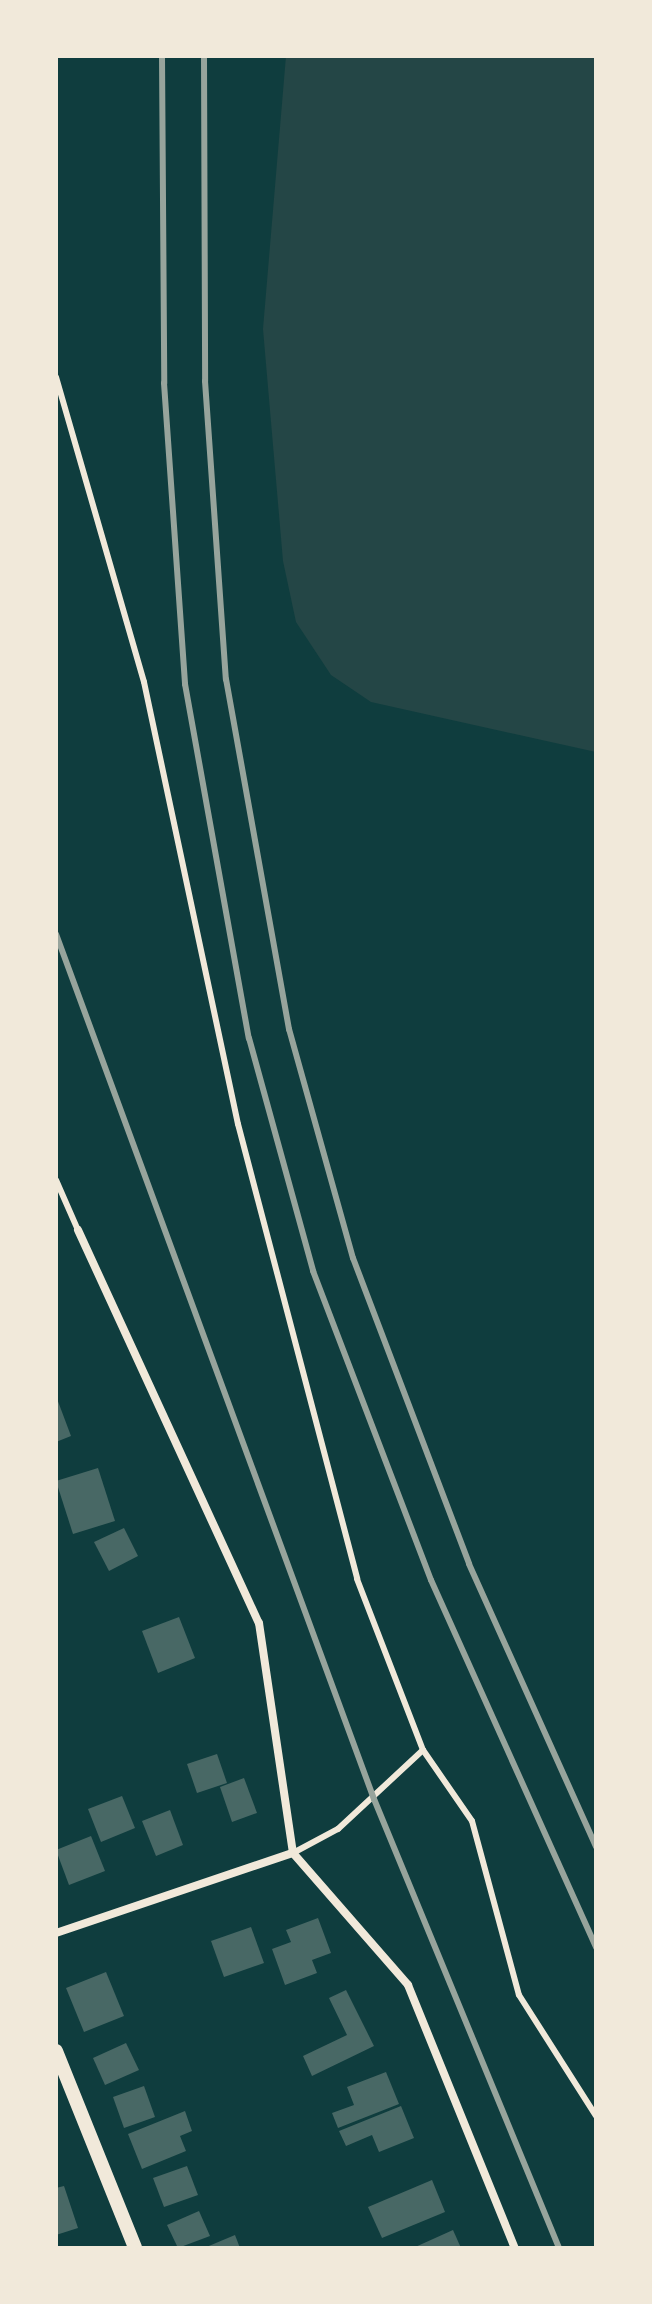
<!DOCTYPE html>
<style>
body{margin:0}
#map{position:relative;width:652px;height:2304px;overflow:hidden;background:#0f3d3e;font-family:"Source Sans 3",sans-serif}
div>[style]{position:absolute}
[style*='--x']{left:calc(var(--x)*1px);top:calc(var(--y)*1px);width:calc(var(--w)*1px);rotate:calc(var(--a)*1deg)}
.green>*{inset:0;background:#244646}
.building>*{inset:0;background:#486865}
.service>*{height:6px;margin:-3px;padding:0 3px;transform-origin:3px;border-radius:3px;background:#f1e9da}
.minor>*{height:8px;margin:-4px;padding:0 4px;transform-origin:4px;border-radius:4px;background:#f1e9da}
.tertiary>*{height:14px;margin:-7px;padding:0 7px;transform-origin:7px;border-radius:7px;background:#f1e9da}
.rail>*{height:6px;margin:-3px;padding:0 3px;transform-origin:3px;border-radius:3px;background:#97a49c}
span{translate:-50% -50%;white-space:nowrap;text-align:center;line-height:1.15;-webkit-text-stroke:7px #f1e9da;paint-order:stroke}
.frame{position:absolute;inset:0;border:58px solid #f1e9da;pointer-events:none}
</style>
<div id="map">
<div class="green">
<i style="clip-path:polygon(286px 56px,596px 56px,596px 752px,371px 702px,331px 675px,296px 622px,283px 561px,263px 329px)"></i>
</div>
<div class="building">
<i style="clip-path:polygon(56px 1396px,71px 1436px,56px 1442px)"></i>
<i style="clip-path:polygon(98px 1468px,115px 1521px,73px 1534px,56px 1481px)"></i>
<i style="clip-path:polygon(124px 1528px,138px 1556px,109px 1571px,94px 1542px)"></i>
<i style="clip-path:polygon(179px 1617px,195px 1658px,158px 1673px,142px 1631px)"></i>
<i style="clip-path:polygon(217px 1754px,227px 1783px,197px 1793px,187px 1764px)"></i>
<i style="clip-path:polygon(244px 1778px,257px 1813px,232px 1822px,220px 1787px)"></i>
<i style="clip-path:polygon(122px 1796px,135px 1828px,101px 1842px,88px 1809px)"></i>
<i style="clip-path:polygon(170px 1810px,183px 1845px,156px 1856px,142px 1821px)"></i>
<i style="clip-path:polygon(91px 1836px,105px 1871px,69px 1885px,56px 1850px)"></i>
<i style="clip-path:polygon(318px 1918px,331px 1953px,312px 1960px,317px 1973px,285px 1985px,272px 1949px,291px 1942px,286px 1930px)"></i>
<i style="clip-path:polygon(251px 1927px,264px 1963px,224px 1977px,211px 1941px)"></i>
<i style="clip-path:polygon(106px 1972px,124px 2016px,84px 2032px,66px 1988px)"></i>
<i style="clip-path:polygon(346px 1990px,374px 2046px,312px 2076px,303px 2056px,347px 2035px,329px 1998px)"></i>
<i style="clip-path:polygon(126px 2043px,139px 2070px,105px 2085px,93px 2058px)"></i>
<i style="clip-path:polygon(386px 2072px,399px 2104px,338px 2128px,332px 2113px,354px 2105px,347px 2087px)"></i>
<i style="clip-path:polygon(144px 2086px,155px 2117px,124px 2128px,113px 2097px)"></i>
<i style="clip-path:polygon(401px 2106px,414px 2138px,379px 2152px,372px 2135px,346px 2146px,339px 2131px)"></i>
<i style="clip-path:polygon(185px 2111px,192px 2131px,180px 2136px,186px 2151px,142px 2169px,128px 2134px)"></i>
<i style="clip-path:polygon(187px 2166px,198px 2195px,164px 2207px,153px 2178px)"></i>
<i style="clip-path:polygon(432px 2180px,445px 2212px,382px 2238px,368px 2207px)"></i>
<i style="clip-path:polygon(64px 2186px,78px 2228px,56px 2235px,56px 2188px)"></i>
<i style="clip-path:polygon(199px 2211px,210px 2236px,178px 2248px,167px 2225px)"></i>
<i style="clip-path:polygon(453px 2230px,461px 2248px,413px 2248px)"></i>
<i style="clip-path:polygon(235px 2235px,240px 2248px,204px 2248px)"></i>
</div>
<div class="service">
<i style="--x:56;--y:377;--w:317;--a:73.9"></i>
<i style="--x:144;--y:682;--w:452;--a:78"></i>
<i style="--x:238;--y:1124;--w:470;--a:75.3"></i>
<i style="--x:357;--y:1579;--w:183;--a:68.9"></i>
<i style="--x:423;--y:1750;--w:86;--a:55.4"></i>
<i style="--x:472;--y:1821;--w:180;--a:74.9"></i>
<i style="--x:519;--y:1995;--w:143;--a:57.5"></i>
<i style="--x:56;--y:1180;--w:55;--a:66.3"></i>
<i style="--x:293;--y:1853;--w:51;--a:-28.1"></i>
<i style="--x:338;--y:1829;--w:116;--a:-42.9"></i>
</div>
<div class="minor">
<i style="--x:78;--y:1230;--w:433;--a:65.3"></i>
<i style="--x:259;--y:1623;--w:232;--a:81.6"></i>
<i style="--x:293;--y:1853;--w:175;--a:48.9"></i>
<i style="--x:408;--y:1985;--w:284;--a:67.9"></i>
<i style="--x:56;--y:1933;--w:250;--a:-18.7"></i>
</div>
<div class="tertiary">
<i style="--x:56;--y:2051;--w:212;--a:68.1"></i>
</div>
<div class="rail">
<i style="--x:162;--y:56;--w:327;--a:89.6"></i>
<i style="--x:164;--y:383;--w:302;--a:86"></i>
<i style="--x:185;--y:684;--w:360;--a:79.8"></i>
<i style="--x:249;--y:1038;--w:242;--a:74.6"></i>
<i style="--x:313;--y:1271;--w:331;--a:69.1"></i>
<i style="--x:431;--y:1580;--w:403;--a:65.8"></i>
<i style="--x:204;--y:56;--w:325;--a:89.8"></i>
<i style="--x:205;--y:381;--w:299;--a:86"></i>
<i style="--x:226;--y:679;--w:356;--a:79.8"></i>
<i style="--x:289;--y:1029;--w:238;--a:74.4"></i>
<i style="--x:353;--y:1258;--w:327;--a:69.2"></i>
<i style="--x:469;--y:1564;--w:310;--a:65.8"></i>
<i style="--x:56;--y:934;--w:922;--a:69.82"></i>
<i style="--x:374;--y:1799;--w:486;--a:67.6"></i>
</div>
<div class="frame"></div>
</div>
